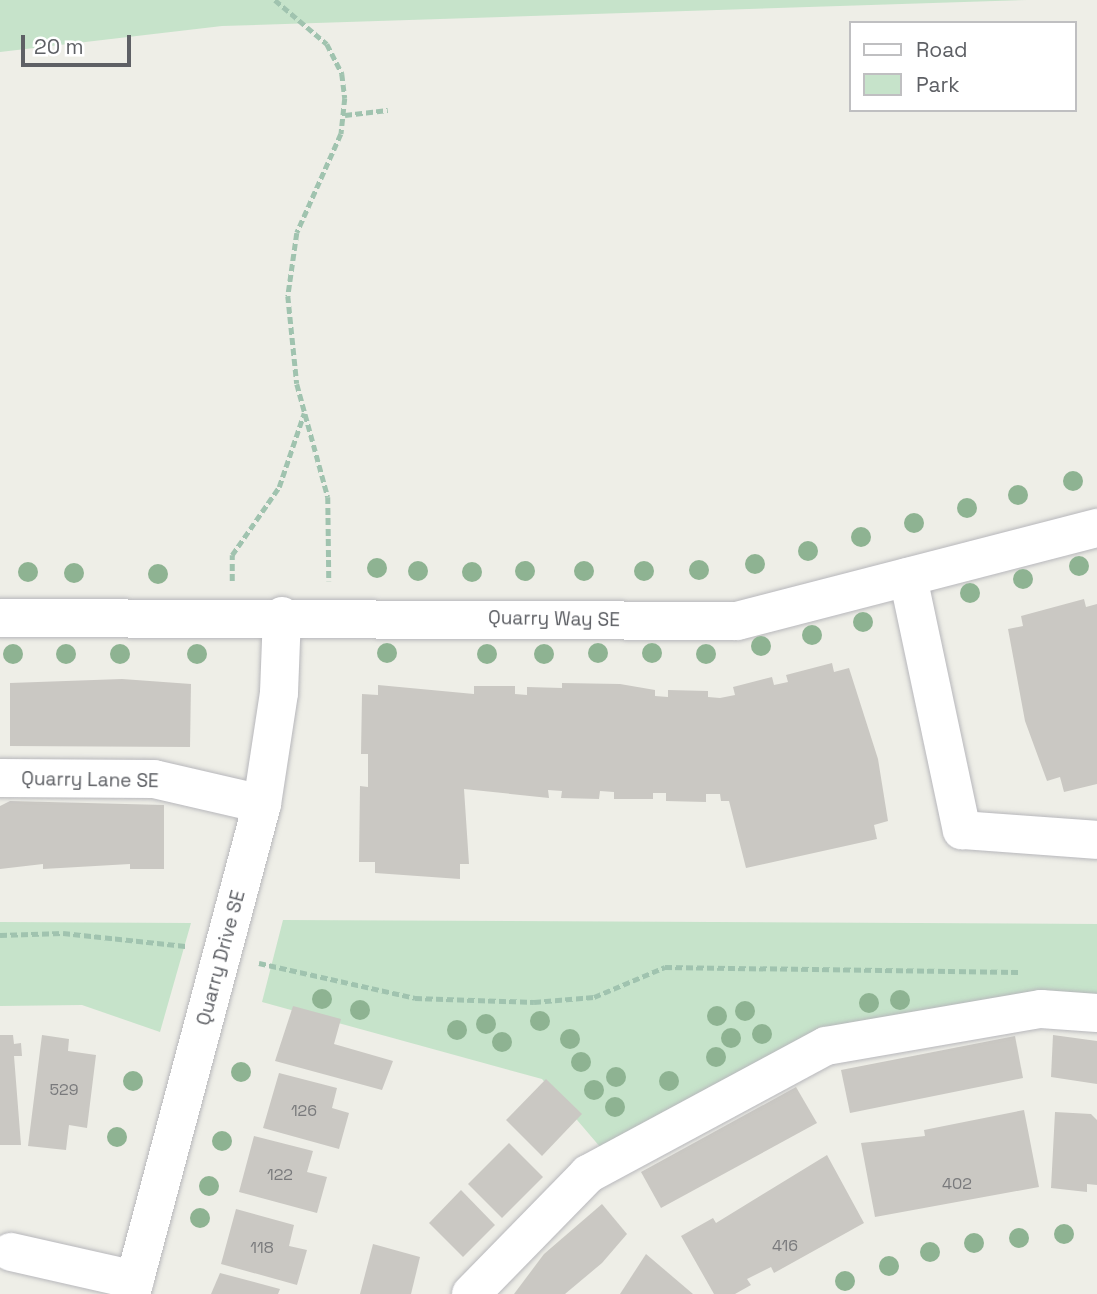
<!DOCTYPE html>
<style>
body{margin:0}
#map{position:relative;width:1097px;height:1294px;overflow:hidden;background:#eeeee7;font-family:"Space Grotesk",sans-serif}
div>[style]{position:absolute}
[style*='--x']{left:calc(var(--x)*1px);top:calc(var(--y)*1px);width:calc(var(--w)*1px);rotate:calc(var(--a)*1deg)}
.green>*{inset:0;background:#c6e3ca}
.building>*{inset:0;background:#cac8c3}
.path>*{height:4.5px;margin-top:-2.25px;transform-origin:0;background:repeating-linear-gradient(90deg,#a0c3af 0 7px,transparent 0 10.5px)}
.roads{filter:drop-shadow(0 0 2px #b7b7bb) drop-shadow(0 0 2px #b7b7bb)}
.minor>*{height:38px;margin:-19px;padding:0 19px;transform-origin:19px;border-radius:19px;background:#fff}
.trees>*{width:20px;height:20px;margin:-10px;border-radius:50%;background:#8eb392}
span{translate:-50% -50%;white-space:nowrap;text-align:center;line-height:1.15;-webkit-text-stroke:5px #fff;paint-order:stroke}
.number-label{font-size:16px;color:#797a7c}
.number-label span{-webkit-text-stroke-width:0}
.street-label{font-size:19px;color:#5e6065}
.legend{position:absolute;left:849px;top:21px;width:228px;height:91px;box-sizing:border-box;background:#fff;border:2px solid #bfbfc1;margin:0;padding:9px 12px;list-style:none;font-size:21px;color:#5e6065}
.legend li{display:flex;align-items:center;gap:14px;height:35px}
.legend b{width:35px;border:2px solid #bfbfc1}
.scale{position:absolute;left:21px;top:35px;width:110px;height:32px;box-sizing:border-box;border:4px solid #5e6065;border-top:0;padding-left:9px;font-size:21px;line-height:24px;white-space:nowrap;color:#5e6065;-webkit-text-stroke:5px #fff;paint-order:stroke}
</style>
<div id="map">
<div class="green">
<i style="clip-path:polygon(0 0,1027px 0,222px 26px,0 52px)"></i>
<i style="clip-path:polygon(283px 920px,1097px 924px,1097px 999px,917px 1012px,607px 1155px,542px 1079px,262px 1002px)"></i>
<i style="clip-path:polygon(0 922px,191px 923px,160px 1032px,82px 1005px,0 1006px)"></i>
</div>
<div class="building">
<i style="clip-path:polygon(1084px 599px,1086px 607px,1097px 604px,1097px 784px,1064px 792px,1060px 777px,1047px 781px,1025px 721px,1008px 629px,1023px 626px,1021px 616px)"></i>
<i style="clip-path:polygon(832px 663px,834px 672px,849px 668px,878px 759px,888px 821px,874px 825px,877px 839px,746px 868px,729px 801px,721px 801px,720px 794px,706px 794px,706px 802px,666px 801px,666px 793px,653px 793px,653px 799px,614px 799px,614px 792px,600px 791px,599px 799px,561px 798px,562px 791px,548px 790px,549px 798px,464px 789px,469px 864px,460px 864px,460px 879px,375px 873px,375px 862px,359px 862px,360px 786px,368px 787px,368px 754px,361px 754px,362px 694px,378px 695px,378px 685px,474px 694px,474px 686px,515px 686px,515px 694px,527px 695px,527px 687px,562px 688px,562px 683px,620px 684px,655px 690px,655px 696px,668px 697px,668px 690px,708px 691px,708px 697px,720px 698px,735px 695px,733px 687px,772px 677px,774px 685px,788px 682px,786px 675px)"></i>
<i style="clip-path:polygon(122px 679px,191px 684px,190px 747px,10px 746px,10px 683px)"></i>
<i style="clip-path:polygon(10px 801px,164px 805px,164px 869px,130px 869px,130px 864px,43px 869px,43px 864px,0 869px,0 806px)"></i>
<i style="clip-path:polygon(293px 1006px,341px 1019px,334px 1044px,393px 1061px,382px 1090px,275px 1061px)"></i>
<i style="clip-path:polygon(0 1035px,13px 1035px,14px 1044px,21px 1043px,22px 1056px,14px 1056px,21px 1145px,0 1145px)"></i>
<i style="clip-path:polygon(42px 1035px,69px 1039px,68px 1051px,96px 1055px,87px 1128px,69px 1125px,66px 1150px,28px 1146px)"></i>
<i style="clip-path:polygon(1053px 1035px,1097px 1041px,1097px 1084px,1051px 1077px)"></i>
<i style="clip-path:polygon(1015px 1036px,1023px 1078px,850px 1113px,841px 1070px)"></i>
<i style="clip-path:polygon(279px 1073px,337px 1088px,332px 1108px,349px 1113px,339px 1149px,263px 1128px)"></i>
<i style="clip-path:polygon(546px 1079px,582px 1114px,542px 1156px,506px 1120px)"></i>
<i style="clip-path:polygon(796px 1087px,817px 1123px,661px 1208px,641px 1172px)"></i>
<i style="clip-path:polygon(1024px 1110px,1039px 1187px,875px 1217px,861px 1143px,925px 1136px,924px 1130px)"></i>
<i style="clip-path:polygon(1055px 1112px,1091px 1114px,1097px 1120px,1097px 1185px,1087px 1184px,1087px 1192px,1051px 1188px)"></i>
<i style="clip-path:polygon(254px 1136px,313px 1151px,307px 1172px,327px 1177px,317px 1213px,239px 1192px)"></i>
<i style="clip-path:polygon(509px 1143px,543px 1177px,502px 1218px,468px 1184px)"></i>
<i style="clip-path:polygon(827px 1155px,864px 1223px,774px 1273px,771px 1267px,747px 1279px,751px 1285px,735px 1294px,714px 1294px,681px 1236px,713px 1218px,716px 1223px)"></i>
<i style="clip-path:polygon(461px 1190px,495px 1225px,463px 1257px,429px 1223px)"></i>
<i style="clip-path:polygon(602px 1204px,627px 1234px,602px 1263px,565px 1294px,514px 1294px,544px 1254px)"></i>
<i style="clip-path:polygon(236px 1209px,294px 1225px,289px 1246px,307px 1250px,297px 1285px,221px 1264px)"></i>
<i style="clip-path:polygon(373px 1244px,420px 1257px,411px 1294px,360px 1294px)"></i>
<i style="clip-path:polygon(646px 1254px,693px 1294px,620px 1294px)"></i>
<i style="clip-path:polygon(220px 1273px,280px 1289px,278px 1294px,211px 1294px)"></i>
</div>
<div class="path">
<i style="--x:275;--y:0;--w:68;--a:40.2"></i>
<i style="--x:327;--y:44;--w:34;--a:63"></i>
<i style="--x:342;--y:74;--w:24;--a:83"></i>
<i style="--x:345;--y:98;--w:36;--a:96"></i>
<i style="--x:341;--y:134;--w:108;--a:114"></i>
<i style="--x:297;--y:233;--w:64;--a:98.1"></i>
<i style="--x:288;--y:296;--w:88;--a:84.2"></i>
<i style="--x:297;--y:384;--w:117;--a:74.7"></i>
<i style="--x:328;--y:497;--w:84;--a:89.3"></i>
<i style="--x:345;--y:115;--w:43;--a:-6.6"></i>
<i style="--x:232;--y:581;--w:26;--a:-90"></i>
<i style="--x:232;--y:555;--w:83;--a:-55.3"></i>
<i style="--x:279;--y:487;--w:78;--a:-71.3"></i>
<i style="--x:0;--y:935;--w:63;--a:-1.8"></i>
<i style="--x:63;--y:933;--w:123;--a:6.1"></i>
<i style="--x:259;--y:963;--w:160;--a:12.6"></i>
<i style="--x:415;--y:998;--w:119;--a:1.9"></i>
<i style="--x:534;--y:1002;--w:60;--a:-4.8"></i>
<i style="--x:594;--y:997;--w:77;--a:-22.9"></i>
<i style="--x:665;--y:967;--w:354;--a:0.8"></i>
</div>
<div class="roads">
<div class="minor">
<i style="--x:908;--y:577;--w:259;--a:78"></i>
<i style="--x:962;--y:830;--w:135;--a:4.2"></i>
<i style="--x:0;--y:618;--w:737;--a:0.23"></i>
<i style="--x:737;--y:621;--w:372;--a:-14.5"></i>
<i style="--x:0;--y:778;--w:154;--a:0.4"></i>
<i style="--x:154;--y:779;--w:111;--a:13"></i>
<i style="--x:11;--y:1252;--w:127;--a:12.7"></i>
<i style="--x:131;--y:1294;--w:507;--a:-75.03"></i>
<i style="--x:262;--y:804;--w:112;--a:-81.3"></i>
<i style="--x:279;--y:693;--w:77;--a:-87.8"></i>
<i style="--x:471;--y:1294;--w:168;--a:-45.7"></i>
<i style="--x:588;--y:1174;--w:270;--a:-28.3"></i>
<i style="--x:826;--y:1046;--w:218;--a:-9.8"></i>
<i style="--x:1041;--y:1009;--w:56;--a:4.1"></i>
</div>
</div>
<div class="trees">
<i style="left:1073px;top:481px"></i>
<i style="left:1018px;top:495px"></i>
<i style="left:967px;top:508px"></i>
<i style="left:914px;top:523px"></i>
<i style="left:861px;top:537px"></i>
<i style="left:808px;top:551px"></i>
<i style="left:755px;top:564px"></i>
<i style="left:1079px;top:566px"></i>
<i style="left:377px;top:568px"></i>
<i style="left:699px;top:570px"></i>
<i style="left:418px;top:571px"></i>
<i style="left:525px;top:571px"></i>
<i style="left:584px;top:571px"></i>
<i style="left:644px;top:571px"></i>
<i style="left:28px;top:572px"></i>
<i style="left:472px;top:572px"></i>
<i style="left:74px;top:573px"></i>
<i style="left:158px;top:574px"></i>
<i style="left:1023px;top:579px"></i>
<i style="left:970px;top:593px"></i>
<i style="left:863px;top:622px"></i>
<i style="left:812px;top:635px"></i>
<i style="left:761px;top:646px"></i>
<i style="left:387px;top:653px"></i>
<i style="left:598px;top:653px"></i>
<i style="left:652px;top:653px"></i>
<i style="left:13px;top:654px"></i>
<i style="left:66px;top:654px"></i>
<i style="left:120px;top:654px"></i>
<i style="left:197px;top:654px"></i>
<i style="left:487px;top:654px"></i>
<i style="left:544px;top:654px"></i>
<i style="left:706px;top:654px"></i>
<i style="left:322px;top:999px"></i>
<i style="left:900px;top:1000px"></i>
<i style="left:869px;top:1003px"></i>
<i style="left:360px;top:1010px"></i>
<i style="left:745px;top:1011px"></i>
<i style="left:717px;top:1016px"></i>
<i style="left:540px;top:1021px"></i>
<i style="left:486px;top:1024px"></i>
<i style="left:457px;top:1030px"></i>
<i style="left:762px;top:1034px"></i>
<i style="left:731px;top:1038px"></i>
<i style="left:570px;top:1039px"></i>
<i style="left:502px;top:1042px"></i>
<i style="left:716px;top:1057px"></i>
<i style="left:581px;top:1062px"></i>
<i style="left:241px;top:1072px"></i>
<i style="left:616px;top:1077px"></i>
<i style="left:133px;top:1081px"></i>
<i style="left:669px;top:1081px"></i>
<i style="left:594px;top:1090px"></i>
<i style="left:615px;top:1107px"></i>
<i style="left:117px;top:1137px"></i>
<i style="left:222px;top:1141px"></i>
<i style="left:209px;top:1186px"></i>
<i style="left:200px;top:1218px"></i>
<i style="left:1064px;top:1234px"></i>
<i style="left:1019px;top:1238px"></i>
<i style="left:974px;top:1243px"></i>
<i style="left:930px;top:1252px"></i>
<i style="left:889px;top:1266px"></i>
<i style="left:845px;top:1281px"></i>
</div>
<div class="number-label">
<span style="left:64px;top:1090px">529</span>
<span style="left:304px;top:1111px">126</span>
<span style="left:280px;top:1175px">122</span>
<span style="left:957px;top:1184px">402</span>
<span style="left:785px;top:1246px">416</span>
<span style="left:262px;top:1248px">118</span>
</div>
<div class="street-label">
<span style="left:554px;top:619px;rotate:1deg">Quarry Way SE</span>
<span style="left:90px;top:780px;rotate:1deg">Quarry Lane SE</span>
<span style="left:221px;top:958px;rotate:-75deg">Quarry Drive SE</span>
</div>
<ul class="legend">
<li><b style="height:9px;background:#fff"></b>Road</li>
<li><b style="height:19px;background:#c6e3ca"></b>Park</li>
</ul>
<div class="scale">20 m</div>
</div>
